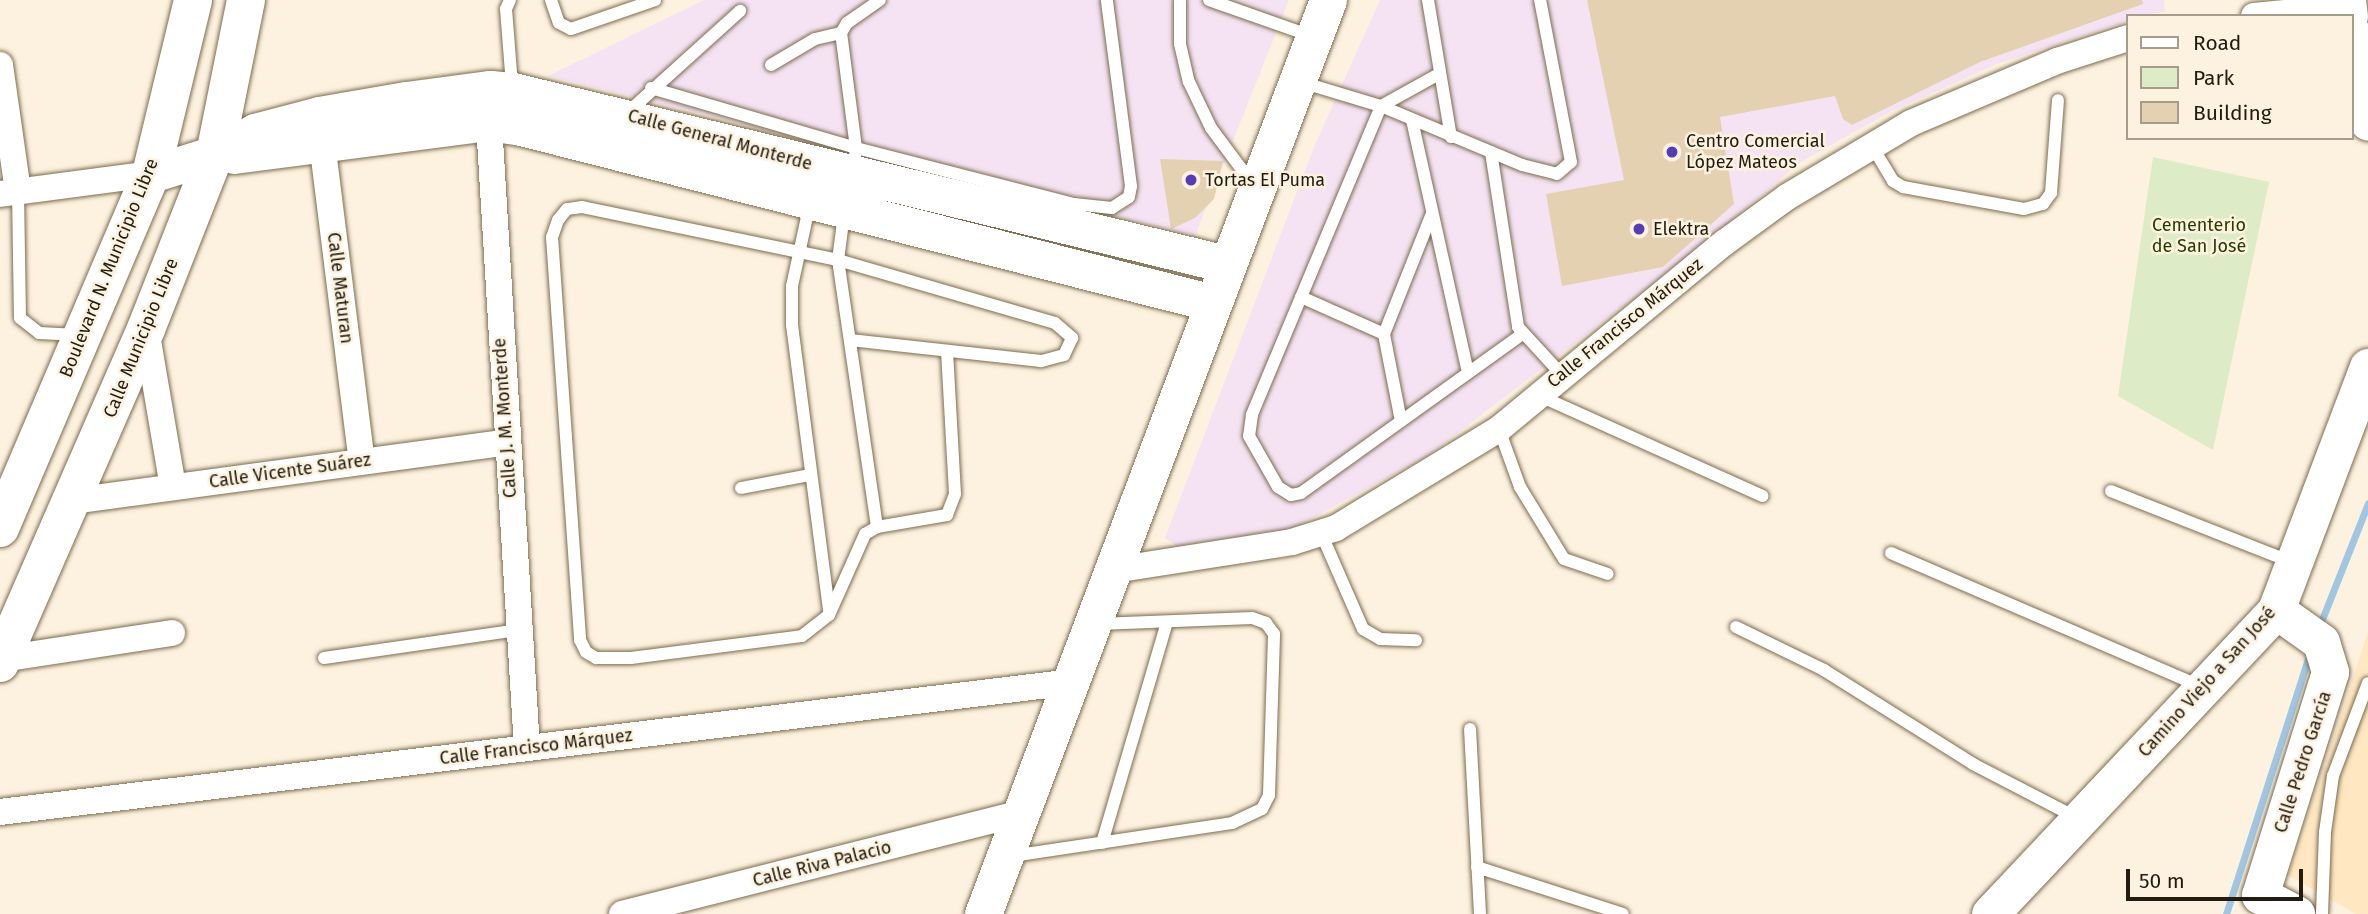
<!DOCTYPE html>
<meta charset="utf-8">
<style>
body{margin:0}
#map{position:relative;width:2368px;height:914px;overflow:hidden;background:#fdf2df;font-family:"Fira Sans",sans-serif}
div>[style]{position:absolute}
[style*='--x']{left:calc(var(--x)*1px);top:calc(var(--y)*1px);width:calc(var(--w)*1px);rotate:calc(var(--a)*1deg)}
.commercial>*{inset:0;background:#f5e3f3}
.built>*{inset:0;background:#ffe7c1}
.green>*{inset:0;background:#ddecc6}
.stream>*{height:7px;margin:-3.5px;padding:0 3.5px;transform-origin:3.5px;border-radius:3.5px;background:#a1c6e2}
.building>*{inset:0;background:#e4d1b2}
.roads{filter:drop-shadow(0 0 2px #7c6b4f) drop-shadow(0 0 2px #7c6b4f)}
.lane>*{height:12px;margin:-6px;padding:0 6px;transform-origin:6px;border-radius:6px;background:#fff}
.street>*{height:26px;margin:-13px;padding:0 13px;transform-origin:13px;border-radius:13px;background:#fff}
.secondary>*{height:37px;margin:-18.5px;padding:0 18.5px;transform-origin:18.5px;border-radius:18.5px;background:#fff}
.primary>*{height:38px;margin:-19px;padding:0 19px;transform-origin:19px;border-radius:19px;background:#fff}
.dots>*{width:19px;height:19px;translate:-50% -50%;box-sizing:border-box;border:4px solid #fdf2df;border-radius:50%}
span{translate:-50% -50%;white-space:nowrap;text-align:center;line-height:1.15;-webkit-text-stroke:5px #fdf2df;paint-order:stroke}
.street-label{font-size:18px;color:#221b10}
.poi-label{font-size:18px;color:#221b10}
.left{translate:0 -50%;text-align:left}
.park-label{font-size:18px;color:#2a3c00}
.legend{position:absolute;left:2126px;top:14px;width:228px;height:126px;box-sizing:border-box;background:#fdf2df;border:2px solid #a59c8c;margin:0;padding:9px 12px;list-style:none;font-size:21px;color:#221b10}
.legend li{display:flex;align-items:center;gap:14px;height:35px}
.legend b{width:35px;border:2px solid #a59c8c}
.scale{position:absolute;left:2126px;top:869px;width:177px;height:32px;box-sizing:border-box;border:4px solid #221b10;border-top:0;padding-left:9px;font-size:21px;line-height:24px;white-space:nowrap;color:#221b10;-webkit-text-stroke:5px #fdf2df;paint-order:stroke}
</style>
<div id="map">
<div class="commercial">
<i style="clip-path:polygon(704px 0,1289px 0,1195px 236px,548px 76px)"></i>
<i style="clip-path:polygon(1380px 0,2164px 0,2165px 12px,2128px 16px,2128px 21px,1997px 64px,1890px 112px,1799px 163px,1702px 246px,1429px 455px,1277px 537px,1178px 547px,1165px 538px,1314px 147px)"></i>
</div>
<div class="built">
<i style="clip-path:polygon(2368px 632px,2368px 914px,2356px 914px,2288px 875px)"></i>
</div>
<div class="green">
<i style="clip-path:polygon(2153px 157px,2269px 182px,2213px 450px,2118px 396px)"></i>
</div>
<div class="stream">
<i style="--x:2319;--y:627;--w:133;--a:-68.4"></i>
<i style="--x:2226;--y:914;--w:275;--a:-72.2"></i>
</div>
<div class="building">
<i style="clip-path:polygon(1587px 0,2142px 0,2143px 4px,1980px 62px,1852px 125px,1843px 119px,1835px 96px,1720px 117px,1734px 204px,1663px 267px,1562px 286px,1546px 194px,1624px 180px)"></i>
<i style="clip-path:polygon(1160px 159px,1223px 161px,1214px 199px,1195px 218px,1171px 229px)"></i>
</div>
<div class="roads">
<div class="lane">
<i style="--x:510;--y:0;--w:10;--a:114"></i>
<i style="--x:506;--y:9;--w:77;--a:85.5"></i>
<i style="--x:551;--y:0;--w:24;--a:71"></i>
<i style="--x:559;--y:23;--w:13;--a:27"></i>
<i style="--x:571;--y:29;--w:89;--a:-19"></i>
<i style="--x:1180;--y:0;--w:44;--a:90"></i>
<i style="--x:1180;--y:44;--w:39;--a:77"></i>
<i style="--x:1189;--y:82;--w:51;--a:64.4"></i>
<i style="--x:1211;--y:128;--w:69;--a:53.3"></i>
<i style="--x:1209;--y:0;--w:108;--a:19.4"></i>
<i style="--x:1428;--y:0;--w:139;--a:80.5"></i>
<i style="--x:771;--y:65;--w:51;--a:-30.6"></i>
<i style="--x:815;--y:39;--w:27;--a:-13"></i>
<i style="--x:1439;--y:74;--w:66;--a:151.1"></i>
<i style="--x:1381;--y:106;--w:335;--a:112.7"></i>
<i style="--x:1252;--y:415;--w:21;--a:98"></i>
<i style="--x:1249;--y:436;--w:59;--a:60.4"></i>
<i style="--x:1278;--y:487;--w:15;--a:32"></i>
<i style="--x:1291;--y:495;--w:10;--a:-11"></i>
<i style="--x:1301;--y:493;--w:272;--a:-35.7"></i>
<i style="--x:1301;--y:82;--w:84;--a:16.7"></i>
<i style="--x:1381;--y:106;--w:153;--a:22.7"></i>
<i style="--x:1522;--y:165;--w:36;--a:14"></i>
<i style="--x:1557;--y:174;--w:18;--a:-41"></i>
<i style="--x:1571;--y:162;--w:165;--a:-100.8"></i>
<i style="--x:651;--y:88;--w:214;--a:16.3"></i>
<i style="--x:856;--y:148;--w:225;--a:14.4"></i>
<i style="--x:1074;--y:204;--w:38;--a:6"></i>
<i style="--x:1112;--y:208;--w:20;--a:-33"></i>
<i style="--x:1129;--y:197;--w:11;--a:-80"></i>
<i style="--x:1131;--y:186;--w:188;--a:-97.4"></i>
<i style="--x:626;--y:114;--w:154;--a:-42.1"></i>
<i style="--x:1412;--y:120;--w:259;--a:77.5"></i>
<i style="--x:1872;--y:146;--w:41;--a:59"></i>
<i style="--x:1893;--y:181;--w:12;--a:31"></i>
<i style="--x:1903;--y:187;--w:123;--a:10.3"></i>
<i style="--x:2024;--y:209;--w:20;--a:-15"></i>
<i style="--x:2043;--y:204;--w:14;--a:-54"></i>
<i style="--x:2051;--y:193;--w:93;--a:-85.7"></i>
<i style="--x:1491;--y:152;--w:177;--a:81.2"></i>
<i style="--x:1518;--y:327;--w:65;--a:47.5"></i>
<i style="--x:854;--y:169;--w:21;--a:-85"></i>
<i style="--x:856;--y:148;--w:116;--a:-97.4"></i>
<i style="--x:841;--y:33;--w:12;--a:-59"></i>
<i style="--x:847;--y:23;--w:40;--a:-34.9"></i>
<i style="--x:18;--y:192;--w:126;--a:89.1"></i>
<i style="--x:20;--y:318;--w:24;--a:38"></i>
<i style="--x:39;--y:333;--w:39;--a:3"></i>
<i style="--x:810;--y:203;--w:85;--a:102.2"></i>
<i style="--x:792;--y:286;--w:39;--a:90"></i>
<i style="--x:792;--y:325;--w:288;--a:82.6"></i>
<i style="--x:844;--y:214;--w:46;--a:97.4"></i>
<i style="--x:838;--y:260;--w:226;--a:16.2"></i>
<i style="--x:1055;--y:323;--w:23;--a:41"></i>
<i style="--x:1072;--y:338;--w:19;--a:115"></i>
<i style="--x:1064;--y:355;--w:24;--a:165"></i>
<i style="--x:1041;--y:361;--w:192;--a:-173.7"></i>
<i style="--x:1301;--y:297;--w:91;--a:24"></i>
<i style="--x:1540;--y:396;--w:244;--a:24.2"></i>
<i style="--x:1401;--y:421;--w:89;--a:-101.1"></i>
<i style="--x:1384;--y:334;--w:127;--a:-68.3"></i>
<i style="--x:1499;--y:429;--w:62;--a:70.1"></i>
<i style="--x:1520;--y:487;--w:84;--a:58.6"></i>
<i style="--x:1564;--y:559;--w:46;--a:18.8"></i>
<i style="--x:741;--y:488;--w:70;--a:-10.7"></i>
<i style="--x:2111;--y:491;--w:193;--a:21.5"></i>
<i style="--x:877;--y:527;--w:270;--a:-98.3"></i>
<i style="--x:838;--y:260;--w:261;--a:-168.3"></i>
<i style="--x:582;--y:207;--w:15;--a:172"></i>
<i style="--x:567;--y:209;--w:14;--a:129"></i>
<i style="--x:558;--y:220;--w:18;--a:109"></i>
<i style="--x:552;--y:237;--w:404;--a:86"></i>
<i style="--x:580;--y:640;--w:13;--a:63"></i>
<i style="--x:586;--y:652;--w:12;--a:31"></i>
<i style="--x:596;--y:658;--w:35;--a:0"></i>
<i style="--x:631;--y:658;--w:172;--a:-7.3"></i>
<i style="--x:802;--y:636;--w:34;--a:-38"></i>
<i style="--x:829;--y:615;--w:89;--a:-66"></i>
<i style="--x:865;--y:534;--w:14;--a:-30"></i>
<i style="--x:877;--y:527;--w:71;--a:-9.7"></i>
<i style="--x:947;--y:515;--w:22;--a:-69"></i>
<i style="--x:955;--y:494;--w:142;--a:-93.2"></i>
<i style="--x:1321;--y:533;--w:105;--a:66.4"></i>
<i style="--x:1363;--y:629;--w:20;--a:30"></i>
<i style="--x:1380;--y:639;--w:36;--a:2"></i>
<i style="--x:1891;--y:553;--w:334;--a:23.3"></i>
<i style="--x:1736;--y:627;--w:98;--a:26"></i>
<i style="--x:1824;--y:670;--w:176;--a:32.2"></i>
<i style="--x:1973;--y:764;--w:117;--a:27.4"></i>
<i style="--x:324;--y:658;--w:197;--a:-8.2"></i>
<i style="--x:1470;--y:729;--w:185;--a:86.9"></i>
<i style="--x:1102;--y:843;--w:230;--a:-73.6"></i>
<i style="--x:1012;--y:856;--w:222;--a:-8.5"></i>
<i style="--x:1232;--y:823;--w:33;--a:-25"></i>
<i style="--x:1262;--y:809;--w:16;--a:-63"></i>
<i style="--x:1269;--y:795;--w:161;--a:-88.2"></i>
<i style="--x:1274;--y:634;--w:14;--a:-126"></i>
<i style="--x:1266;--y:623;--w:15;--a:-160"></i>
<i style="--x:1252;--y:618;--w:154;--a:177.8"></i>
<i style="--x:1477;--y:867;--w:153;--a:17.8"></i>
<i style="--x:2322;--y:914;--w:82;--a:-87.9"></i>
<i style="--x:2325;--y:832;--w:57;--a:-81.9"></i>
<i style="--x:2333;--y:776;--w:99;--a:-69.4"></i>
</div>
<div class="street">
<i style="--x:2254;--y:16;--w:94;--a:-5.5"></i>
<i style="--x:0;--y:65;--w:128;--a:81.9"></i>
<i style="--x:488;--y:107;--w:642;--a:86.52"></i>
<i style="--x:320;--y:126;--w:338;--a:82.9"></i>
<i style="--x:0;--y:194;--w:152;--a:-7.5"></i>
<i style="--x:146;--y:329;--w:160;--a:80.3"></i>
<i style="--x:73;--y:501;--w:438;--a:-7.7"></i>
<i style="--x:1114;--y:570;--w:180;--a:-8.9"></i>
<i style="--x:1292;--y:542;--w:46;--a:-17.7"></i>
<i style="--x:1336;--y:528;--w:191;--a:-31.3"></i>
<i style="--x:1499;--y:429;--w:292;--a:-39.6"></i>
<i style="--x:1724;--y:243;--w:78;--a:-36.1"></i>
<i style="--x:1787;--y:197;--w:144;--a:-30.8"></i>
<i style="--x:1911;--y:123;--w:159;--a:-23"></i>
<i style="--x:2057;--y:61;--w:75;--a:-17.9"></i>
<i style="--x:2;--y:659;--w:172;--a:-8.7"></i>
<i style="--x:0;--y:812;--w:1080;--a:-6.91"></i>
<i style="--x:622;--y:914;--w:412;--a:-14.2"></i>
</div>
<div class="secondary">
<i style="--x:2347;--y:0;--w:16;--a:83"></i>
<i style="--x:2352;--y:33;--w:90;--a:79.8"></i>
<i style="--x:234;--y:155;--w:255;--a:-7.4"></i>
<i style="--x:487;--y:122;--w:30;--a:8"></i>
<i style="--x:517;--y:126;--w:718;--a:14.27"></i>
<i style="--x:151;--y:174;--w:67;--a:-17.4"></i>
<i style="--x:215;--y:154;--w:46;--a:-28.8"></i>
<i style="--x:255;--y:132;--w:66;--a:-14.9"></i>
<i style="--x:319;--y:115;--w:88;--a:-9.8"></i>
<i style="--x:406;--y:100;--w:85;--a:-7.5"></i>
<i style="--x:490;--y:89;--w:23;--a:5"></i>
<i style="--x:513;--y:91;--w:734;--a:13.64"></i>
<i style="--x:2276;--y:610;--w:55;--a:35.4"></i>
<i style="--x:2321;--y:642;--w:31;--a:73"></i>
<i style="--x:2330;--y:672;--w:234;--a:107.4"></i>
<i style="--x:2260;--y:895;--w:41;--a:27.8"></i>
<i style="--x:983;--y:914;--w:977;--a:-69.32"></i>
<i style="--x:1990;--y:914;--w:417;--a:-46.7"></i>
<i style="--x:2276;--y:610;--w:260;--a:-69.3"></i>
</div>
<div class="primary">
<i style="--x:0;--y:528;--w:385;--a:-66.9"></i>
<i style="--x:151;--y:174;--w:179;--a:-76.4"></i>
<i style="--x:0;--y:663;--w:365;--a:-66.4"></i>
<i style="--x:146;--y:329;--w:188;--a:-68.5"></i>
<i style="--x:215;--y:154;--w:157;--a:-78.6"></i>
</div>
</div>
<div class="dots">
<i style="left:1672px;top:152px;background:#583cb4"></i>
<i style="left:1191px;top:180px;background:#583cb4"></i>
<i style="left:1639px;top:229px;background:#583cb4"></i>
</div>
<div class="street-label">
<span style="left:720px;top:140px;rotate:15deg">Calle General Monterde</span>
<span style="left:109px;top:268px;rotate:-68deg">Boulevard N. Municipio Libre</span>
<span style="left:340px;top:288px;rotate:83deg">Calle Maturan</span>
<span style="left:1625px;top:323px;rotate:-39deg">Calle Francisco Márquez</span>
<span style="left:141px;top:338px;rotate:-68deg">Calle Municipio Libre</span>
<span style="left:505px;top:418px;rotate:-94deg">Calle J. M. Monterde</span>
<span style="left:290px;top:471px;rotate:-8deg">Calle Vicente Suárez</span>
<span style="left:2207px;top:682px;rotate:-48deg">Camino Viejo a San José</span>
<span style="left:536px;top:747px;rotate:-7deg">Calle Francisco Márquez</span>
<span style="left:2303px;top:762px;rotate:-72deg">Calle Pedro García</span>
<span style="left:822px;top:864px;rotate:-14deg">Calle Riva Palacio</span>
</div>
<div class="poi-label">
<span class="left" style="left:1686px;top:152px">Centro Comercial<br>López Mateos</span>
<span class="left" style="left:1205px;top:180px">Tortas El Puma</span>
<span class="left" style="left:1653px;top:229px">Elektra</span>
</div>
<div class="park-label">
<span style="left:2199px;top:236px">Cementerio<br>de San José</span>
</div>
<ul class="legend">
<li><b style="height:9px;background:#fff"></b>Road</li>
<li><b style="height:19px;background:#ddecc6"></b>Park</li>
<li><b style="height:19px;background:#e4d1b2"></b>Building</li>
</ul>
<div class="scale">50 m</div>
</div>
